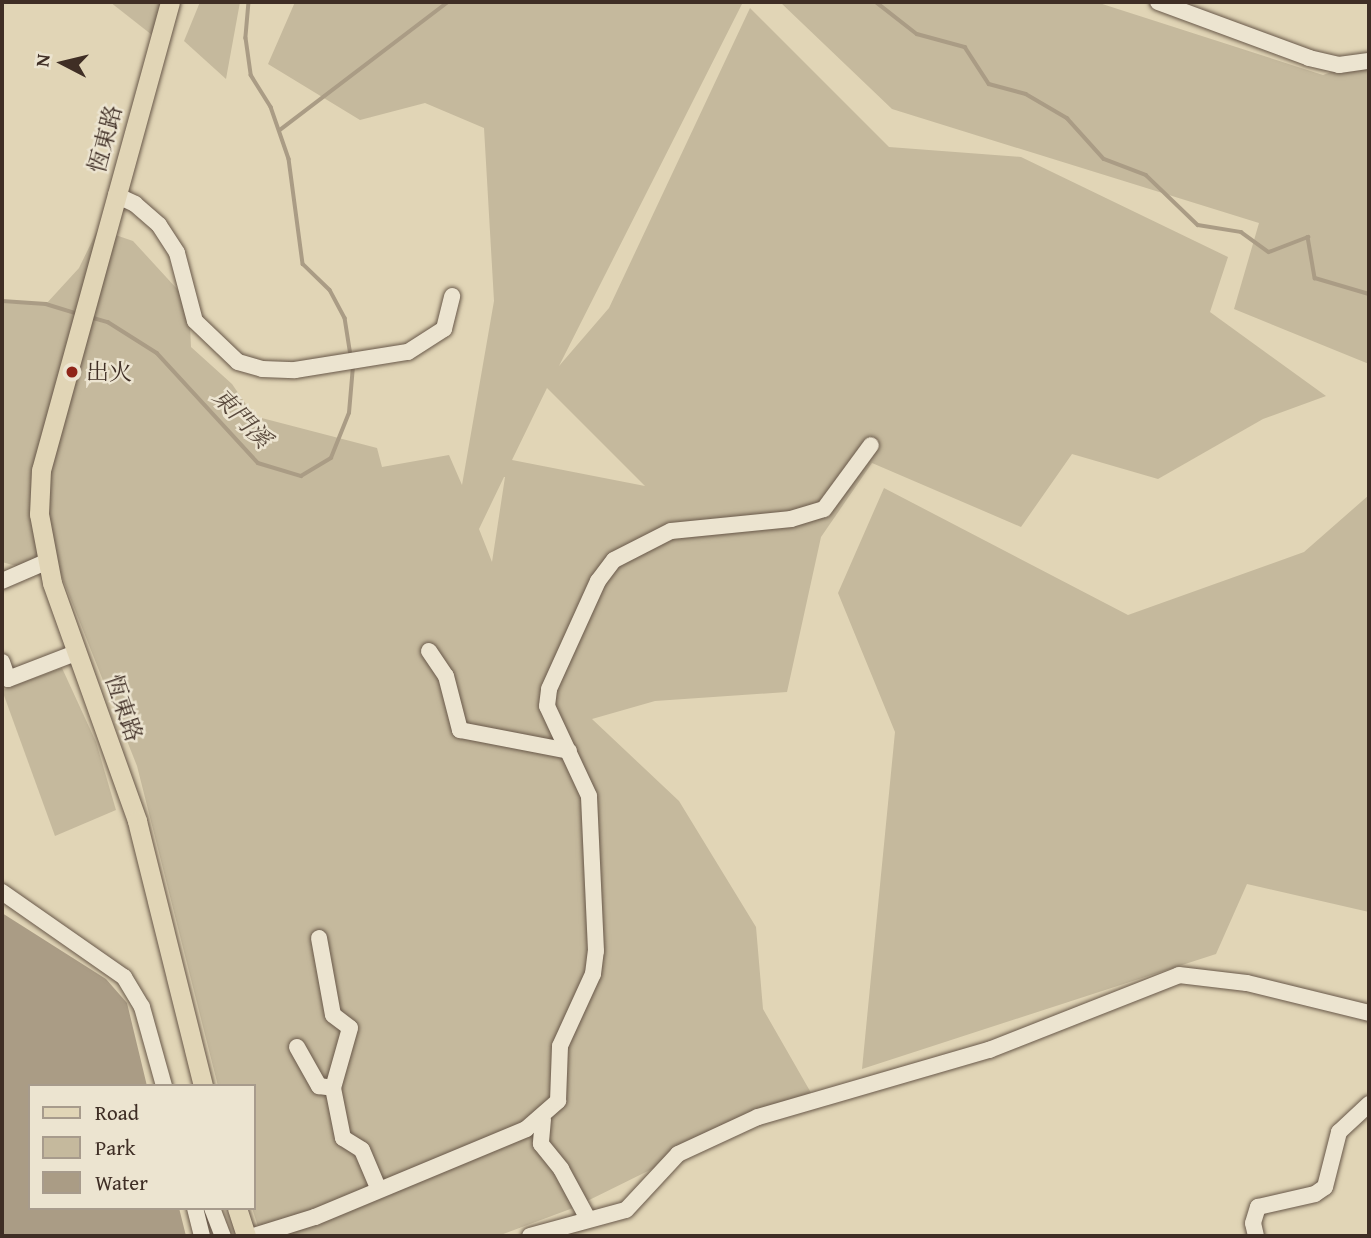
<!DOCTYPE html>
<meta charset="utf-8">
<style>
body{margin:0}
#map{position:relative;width:1371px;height:1238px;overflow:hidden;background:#e1d5b6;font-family:"Gentium Book Plus","Noto Serif TC",serif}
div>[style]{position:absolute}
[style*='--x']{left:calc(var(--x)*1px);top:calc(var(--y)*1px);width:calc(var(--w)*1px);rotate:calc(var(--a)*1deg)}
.green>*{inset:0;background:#c5b99d}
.water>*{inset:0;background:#aa9c85}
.stream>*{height:3.5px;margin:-1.75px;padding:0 1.75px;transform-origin:1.75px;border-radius:1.75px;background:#aa9c85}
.roads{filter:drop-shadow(0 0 2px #685849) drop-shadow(0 0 2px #685849)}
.minor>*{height:16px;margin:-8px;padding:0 8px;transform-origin:8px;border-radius:8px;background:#ece4d0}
.major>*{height:19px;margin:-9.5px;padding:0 9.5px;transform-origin:9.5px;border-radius:9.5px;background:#e1d5b6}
.dots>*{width:19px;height:19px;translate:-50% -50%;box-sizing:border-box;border:4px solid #ece4d0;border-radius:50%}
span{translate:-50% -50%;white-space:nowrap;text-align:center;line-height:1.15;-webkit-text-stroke:5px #ece4d0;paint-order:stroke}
.street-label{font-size:23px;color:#3f2e25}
.poi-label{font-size:23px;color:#3f2e25}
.left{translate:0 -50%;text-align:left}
.water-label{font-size:24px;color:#5a4a3d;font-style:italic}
.frame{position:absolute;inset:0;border:4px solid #3f2e25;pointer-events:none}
.legend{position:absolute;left:28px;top:1084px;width:228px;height:126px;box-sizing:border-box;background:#ece4d0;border:2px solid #a79b8c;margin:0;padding:9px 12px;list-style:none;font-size:21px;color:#3f2e25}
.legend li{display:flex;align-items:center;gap:14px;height:35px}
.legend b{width:35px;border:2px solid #a79b8c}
.north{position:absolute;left:28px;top:28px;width:70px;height:70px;-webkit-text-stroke:5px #ece4d0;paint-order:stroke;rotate:277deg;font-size:19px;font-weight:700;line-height:28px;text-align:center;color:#3f2e25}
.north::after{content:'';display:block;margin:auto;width:24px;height:32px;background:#3f2e25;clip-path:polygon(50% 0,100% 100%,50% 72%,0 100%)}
</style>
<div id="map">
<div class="green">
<i style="clip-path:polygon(110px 2px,162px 2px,152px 35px)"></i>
<i style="clip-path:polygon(200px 2px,240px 2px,226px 79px,184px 41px)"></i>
<i style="clip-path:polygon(evenodd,295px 2px,743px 2px,559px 366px,609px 308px,750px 8px,889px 147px,1021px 157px,1228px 257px,1210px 312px,1326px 396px,1263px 419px,1158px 479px,1072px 454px,1021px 527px,872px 463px,821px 537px,787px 692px,655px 701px,592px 719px,679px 801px,756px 927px,763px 1009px,814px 1098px,729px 1131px,573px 1208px,498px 1236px,261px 1236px,252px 1208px,254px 1086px,218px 1086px,137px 766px,54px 557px,23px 568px,2px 562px,2px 303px,46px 304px,79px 268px,98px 229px,133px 241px,189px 302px,191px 347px,232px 384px,254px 416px,377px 448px,382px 467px,449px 455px,462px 485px,494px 301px,484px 128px,425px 103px,360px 120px,268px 64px,295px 2px,547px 388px,645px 486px,512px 460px,547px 388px,295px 2px,504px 477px,505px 477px,492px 562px,479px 529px,504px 477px)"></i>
<i style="clip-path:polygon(780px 2px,1096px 2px,1323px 75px,1369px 58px,1369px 364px,1234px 309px,1259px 223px,892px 109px)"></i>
<i style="clip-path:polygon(884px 488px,1128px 615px,1304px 552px,1369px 495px,1369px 912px,1247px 884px,1216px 954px,862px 1069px,895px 732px,838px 593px)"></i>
<i style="clip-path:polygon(62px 668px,96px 742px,116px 810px,55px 836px,2px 690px)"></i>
</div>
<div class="water">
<i style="clip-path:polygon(2px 913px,106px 979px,127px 1003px,147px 1086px,30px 1086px,30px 1208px,179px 1208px,186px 1236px,2px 1236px)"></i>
</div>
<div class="stream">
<i style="--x:249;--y:2;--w:36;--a:95"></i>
<i style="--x:246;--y:38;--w:37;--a:82"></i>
<i style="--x:251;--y:75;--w:38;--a:58"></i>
<i style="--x:271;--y:107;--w:55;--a:70.9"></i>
<i style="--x:289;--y:159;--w:106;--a:82.4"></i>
<i style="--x:303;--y:264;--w:37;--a:44"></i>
<i style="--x:330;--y:290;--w:32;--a:62"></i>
<i style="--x:345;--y:318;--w:37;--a:81"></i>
<i style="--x:876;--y:2;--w:52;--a:38"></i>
<i style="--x:917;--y:34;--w:50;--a:15.2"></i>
<i style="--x:965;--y:47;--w:44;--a:57"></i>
<i style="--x:989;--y:84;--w:38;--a:15"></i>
<i style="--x:1026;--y:94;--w:48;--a:30.3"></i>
<i style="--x:1067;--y:118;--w:55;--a:47.9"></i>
<i style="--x:1104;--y:159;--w:45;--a:20.9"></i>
<i style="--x:1146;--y:175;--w:72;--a:43.9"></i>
<i style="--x:1198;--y:225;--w:44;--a:9.2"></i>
<i style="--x:1241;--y:232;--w:34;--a:36"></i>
<i style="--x:1269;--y:252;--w:42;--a:-21"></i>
<i style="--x:1308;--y:237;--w:42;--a:80.3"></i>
<i style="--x:1315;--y:278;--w:56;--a:16.5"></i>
<i style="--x:280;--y:130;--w:211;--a:-37.3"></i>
<i style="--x:2;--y:301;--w:44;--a:3.9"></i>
<i style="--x:46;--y:304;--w:34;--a:17"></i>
<i style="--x:90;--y:317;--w:19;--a:16"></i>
<i style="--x:108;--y:322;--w:58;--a:32.3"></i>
<i style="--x:157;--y:353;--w:149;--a:47.4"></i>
<i style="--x:258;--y:463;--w:45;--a:16.8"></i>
<i style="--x:301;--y:476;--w:35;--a:-31"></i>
<i style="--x:331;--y:458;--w:48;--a:-68.2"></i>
<i style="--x:349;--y:413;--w:47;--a:-85.1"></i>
</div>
<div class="roads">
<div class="minor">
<i style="--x:1158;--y:2;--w:161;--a:20.3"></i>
<i style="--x:1309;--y:58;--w:31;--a:13"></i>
<i style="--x:1339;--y:65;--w:30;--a:-8"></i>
<i style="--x:116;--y:195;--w:21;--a:25"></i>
<i style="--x:135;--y:204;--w:32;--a:41"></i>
<i style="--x:159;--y:225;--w:33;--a:57"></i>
<i style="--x:177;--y:253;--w:70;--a:75.2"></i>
<i style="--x:195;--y:321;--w:59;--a:43.6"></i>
<i style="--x:238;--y:362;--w:25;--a:16"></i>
<i style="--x:262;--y:369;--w:33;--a:2"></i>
<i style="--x:295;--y:370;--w:114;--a:-9.1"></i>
<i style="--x:408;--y:352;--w:43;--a:-32.6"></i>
<i style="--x:444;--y:329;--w:34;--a:-76"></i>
<i style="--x:2;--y:581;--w:48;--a:-23.4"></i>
<i style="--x:429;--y:651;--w:30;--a:56"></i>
<i style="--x:446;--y:676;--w:56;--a:75.5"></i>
<i style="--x:460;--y:730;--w:111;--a:10.9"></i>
<i style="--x:2;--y:662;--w:18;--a:71"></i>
<i style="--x:8;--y:679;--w:75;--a:-21.1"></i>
<i style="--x:2;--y:892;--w:149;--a:34.9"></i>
<i style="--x:124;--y:977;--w:35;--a:59"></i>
<i style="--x:142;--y:1007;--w:82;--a:74.4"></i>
<i style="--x:319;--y:938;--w:78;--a:79.7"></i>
<i style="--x:333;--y:1015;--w:21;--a:37"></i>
<i style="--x:350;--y:1028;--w:62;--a:105.8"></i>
<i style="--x:333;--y:1088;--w:51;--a:78.7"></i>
<i style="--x:343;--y:1138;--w:22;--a:32"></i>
<i style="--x:362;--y:1150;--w:43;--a:67"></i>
<i style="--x:297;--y:1047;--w:45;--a:60.6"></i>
<i style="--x:319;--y:1086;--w:14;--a:8"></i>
<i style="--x:543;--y:1119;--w:25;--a:95"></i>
<i style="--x:541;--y:1144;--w:32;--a:51"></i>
<i style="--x:561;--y:1169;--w:55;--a:61.6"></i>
<i style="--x:195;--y:1208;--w:29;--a:76"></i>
<i style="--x:212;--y:1208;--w:30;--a:69"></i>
<i style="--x:254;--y:1236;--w:64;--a:-17.3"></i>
<i style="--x:315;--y:1217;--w:229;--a:-22.6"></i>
<i style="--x:526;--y:1129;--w:43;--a:-41.2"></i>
<i style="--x:558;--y:1101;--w:55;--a:-87.9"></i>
<i style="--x:560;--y:1046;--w:79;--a:-65.4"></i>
<i style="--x:593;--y:974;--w:23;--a:-83"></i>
<i style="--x:596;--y:951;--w:155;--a:-92.6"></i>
<i style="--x:589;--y:796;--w:99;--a:-115"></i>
<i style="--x:547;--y:706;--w:17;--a:-83"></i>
<i style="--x:549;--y:689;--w:119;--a:-65.6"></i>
<i style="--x:598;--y:581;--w:26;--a:-53"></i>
<i style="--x:614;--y:560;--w:64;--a:-27"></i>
<i style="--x:671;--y:531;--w:121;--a:-5.7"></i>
<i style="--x:791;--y:519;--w:34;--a:-17"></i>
<i style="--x:824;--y:509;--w:79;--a:-53.7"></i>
<i style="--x:530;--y:1236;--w:99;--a:-15.2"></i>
<i style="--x:626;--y:1210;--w:76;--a:-47.1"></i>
<i style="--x:678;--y:1154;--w:88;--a:-24.8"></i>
<i style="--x:758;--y:1117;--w:241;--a:-16.2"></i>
<i style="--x:989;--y:1050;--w:204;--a:-21.5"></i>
<i style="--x:1179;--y:975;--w:68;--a:6.7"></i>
<i style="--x:1247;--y:983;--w:126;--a:13.8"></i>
<i style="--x:1256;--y:1236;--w:13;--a:-103"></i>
<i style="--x:1253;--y:1223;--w:17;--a:-73"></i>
<i style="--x:1258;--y:1207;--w:58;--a:-12.8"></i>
<i style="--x:1315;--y:1194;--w:12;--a:-35"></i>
<i style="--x:1325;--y:1187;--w:57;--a:-75.7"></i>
<i style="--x:1339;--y:1132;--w:41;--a:-43"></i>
</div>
<div class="major">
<i style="--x:170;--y:2;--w:485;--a:105.4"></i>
<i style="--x:41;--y:470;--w:44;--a:92.6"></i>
<i style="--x:39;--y:514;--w:70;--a:79.3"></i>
<i style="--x:52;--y:583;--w:253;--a:70.3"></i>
<i style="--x:137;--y:821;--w:273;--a:76"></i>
<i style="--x:237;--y:1208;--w:29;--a:72"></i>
</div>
</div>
<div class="dots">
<i style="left:72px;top:372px;background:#8f2418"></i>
</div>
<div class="street-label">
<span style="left:105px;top:139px;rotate:-75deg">恆東路</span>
<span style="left:124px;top:708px;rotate:71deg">恆東路</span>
</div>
<div class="poi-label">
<span class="left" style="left:86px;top:372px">出火</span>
</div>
<div class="water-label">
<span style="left:242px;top:418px;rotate:46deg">東門溪</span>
</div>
<div class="frame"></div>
<ul class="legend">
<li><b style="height:9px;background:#e1d5b6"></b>Road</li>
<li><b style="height:19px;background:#c5b99d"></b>Park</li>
<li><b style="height:19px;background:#aa9c85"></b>Water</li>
</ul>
<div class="north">N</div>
</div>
